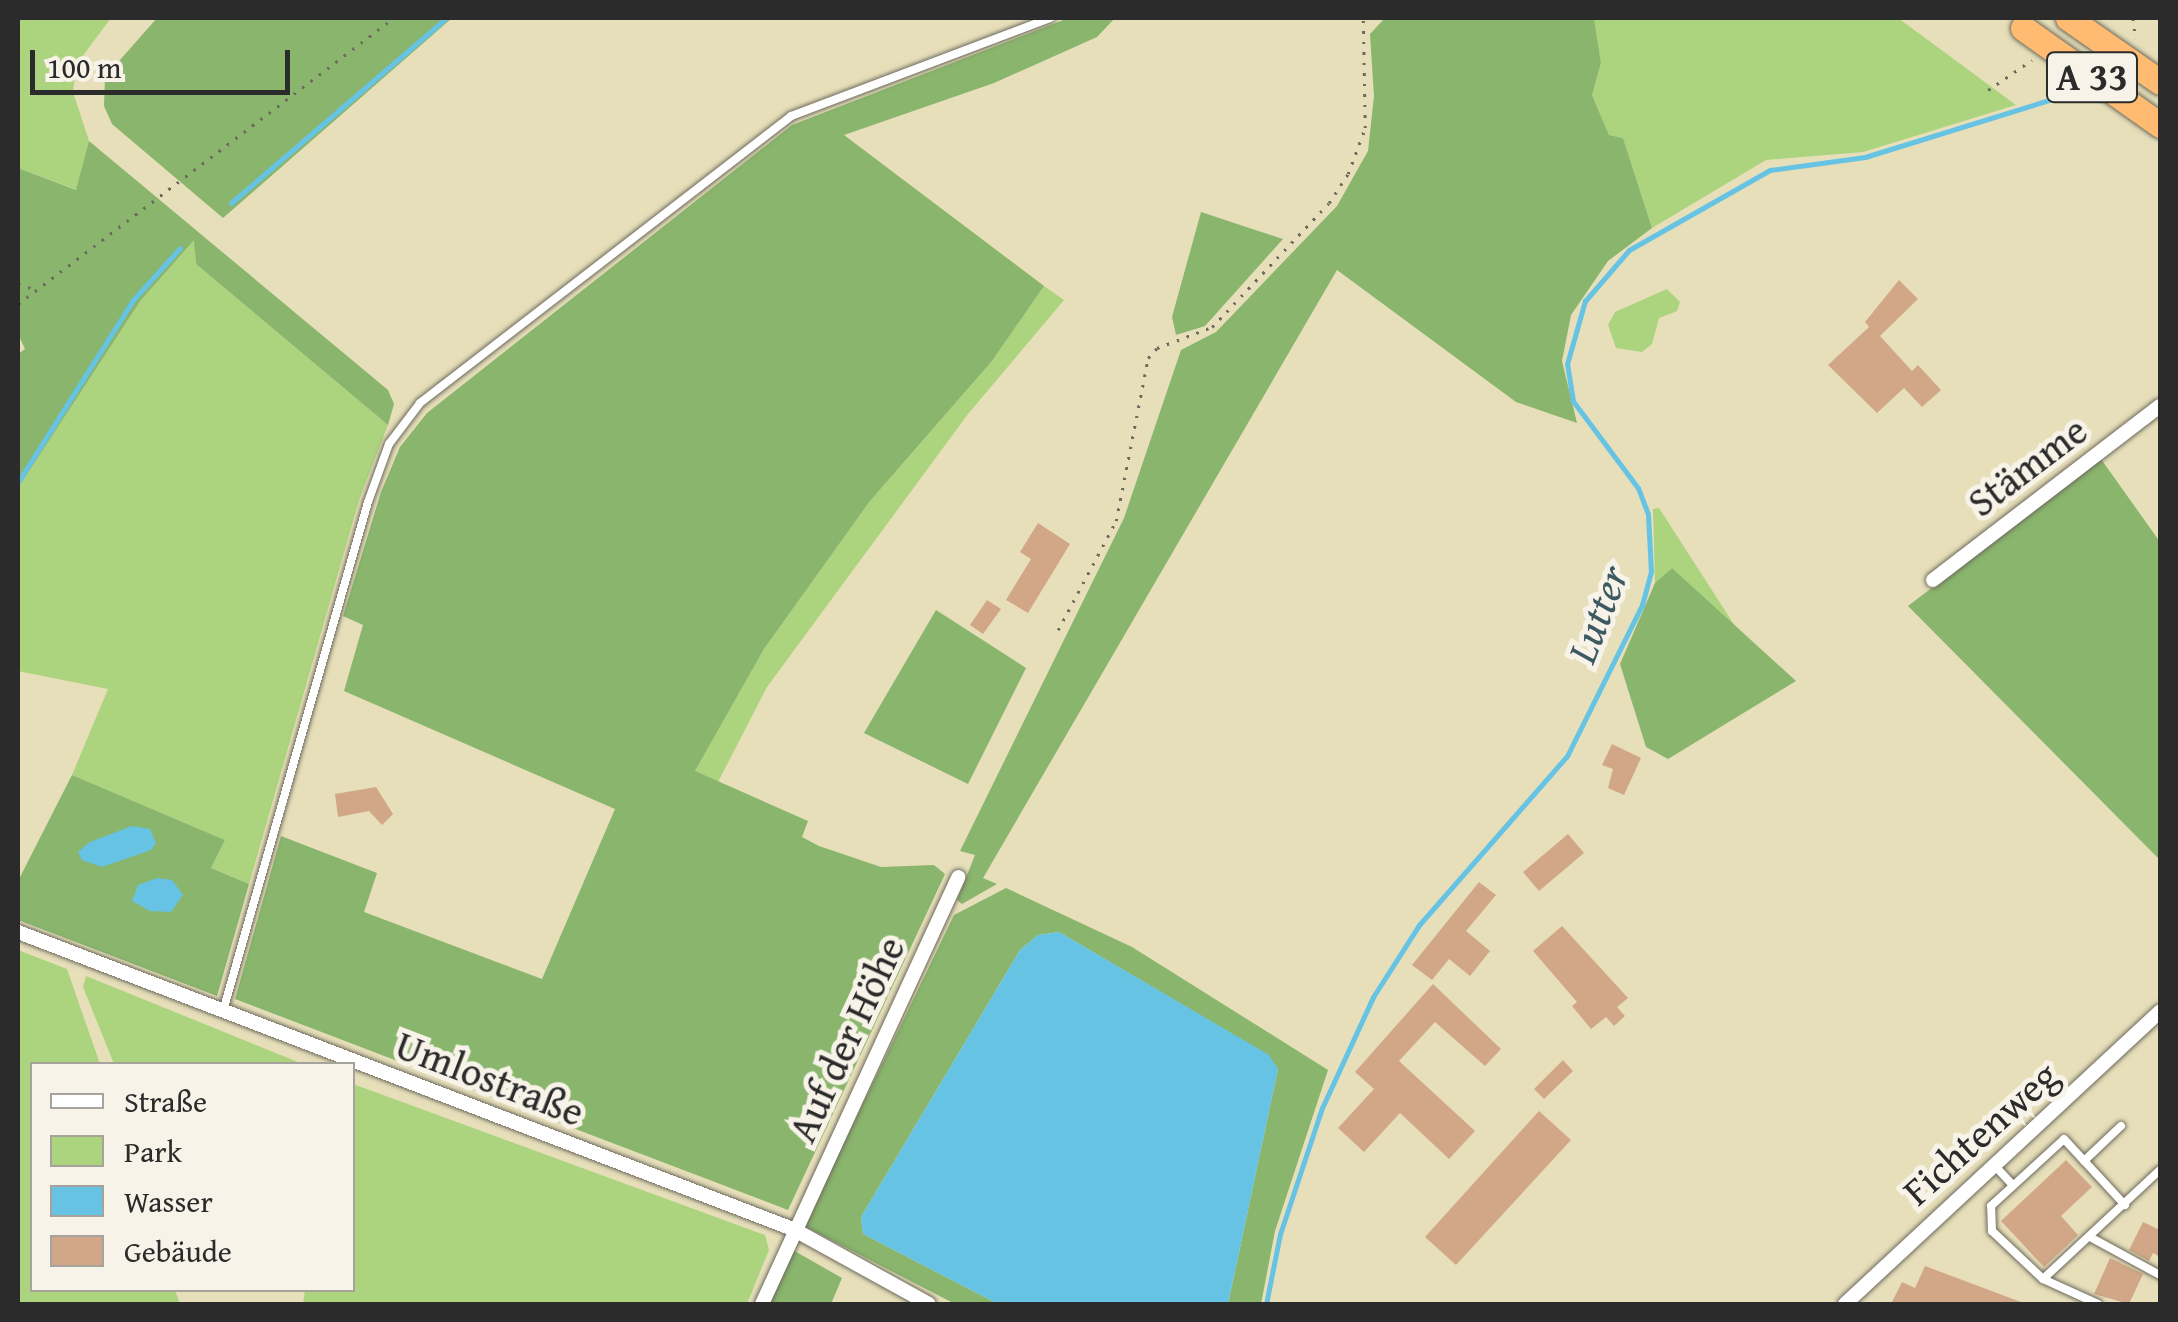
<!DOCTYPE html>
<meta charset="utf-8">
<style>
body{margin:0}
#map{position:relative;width:2178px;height:1322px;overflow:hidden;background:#e7dfba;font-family:"Gentium Book Plus",serif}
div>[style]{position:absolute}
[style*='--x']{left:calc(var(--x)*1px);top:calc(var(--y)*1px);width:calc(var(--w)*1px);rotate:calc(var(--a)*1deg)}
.green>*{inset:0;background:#acd37e}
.forest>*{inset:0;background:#89b56d}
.water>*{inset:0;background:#66c3e4}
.stream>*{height:5px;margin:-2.5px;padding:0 2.5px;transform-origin:2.5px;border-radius:2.5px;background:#66c3e4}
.building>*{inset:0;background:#d2a788}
.path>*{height:2.5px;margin-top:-1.25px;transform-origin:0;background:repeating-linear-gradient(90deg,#6d6a5d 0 2.5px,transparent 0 10.5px)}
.roads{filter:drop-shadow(0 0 2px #6d6a5d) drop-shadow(0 0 2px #6d6a5d)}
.lane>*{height:8px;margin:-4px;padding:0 4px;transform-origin:4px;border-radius:4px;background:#fff}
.street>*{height:14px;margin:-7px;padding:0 7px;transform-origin:7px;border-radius:7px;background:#fff}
.bridges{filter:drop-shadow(0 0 2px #6d6a5d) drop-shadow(0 0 2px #6d6a5d)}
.highway-bridge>*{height:25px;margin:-12.5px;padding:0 12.5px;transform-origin:12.5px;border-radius:12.5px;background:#ffbb71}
span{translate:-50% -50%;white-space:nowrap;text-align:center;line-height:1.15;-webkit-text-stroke:10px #f7f3e8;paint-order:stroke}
.shield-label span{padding:2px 8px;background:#f7f3e8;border:2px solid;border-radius:8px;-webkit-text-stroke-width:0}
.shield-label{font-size:38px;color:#2b2b2b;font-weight:700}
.street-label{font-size:40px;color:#2b2b2b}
.water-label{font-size:42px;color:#3d5962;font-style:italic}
.frame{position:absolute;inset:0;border:20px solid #2b2b2b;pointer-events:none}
.legend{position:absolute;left:30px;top:1062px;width:325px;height:230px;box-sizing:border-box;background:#f7f3e8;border:2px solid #a5a39c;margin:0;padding:12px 18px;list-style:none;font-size:30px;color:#2b2b2b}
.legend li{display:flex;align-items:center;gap:20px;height:50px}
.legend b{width:50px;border:2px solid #a5a39c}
.scale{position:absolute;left:30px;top:50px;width:260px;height:45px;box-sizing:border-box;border:5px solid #2b2b2b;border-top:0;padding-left:12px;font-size:30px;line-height:35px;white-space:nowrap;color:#2b2b2b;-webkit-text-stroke:8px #f7f3e8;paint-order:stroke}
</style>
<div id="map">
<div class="green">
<i style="clip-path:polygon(18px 18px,111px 18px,76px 65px,73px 92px,89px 141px,77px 190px,18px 168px)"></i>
<i style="clip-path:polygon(1594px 18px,1898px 18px,2016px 105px,1863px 152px,1766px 160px,1652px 228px,1623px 138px,1609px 135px,1592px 95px,1601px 63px)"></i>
<i style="clip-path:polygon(195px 238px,196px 264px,388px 425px,359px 500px,249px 884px,211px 868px,225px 840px,72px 775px,108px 689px,18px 671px,18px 488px,141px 300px)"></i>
<i style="clip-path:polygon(1044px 286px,1064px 300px,968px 414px,767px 687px,718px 782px,695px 771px,764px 649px,870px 501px,992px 361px)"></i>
<i style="clip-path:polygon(1667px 289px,1680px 302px,1677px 311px,1659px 318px,1652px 344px,1642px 352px,1616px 348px,1608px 325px,1615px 312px)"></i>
<i style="clip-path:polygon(1659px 508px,1735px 626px,1672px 568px,1655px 583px,1653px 509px)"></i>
<i style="clip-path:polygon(18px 950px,67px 969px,100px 1064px,32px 1064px,32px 1290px,175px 1290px,180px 1304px,18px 1304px)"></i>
<i style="clip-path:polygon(86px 976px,303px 1064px,114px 1064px,83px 987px)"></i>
<i style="clip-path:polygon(353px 1084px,765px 1235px,769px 1250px,747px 1304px,303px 1304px,305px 1290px,352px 1290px)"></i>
</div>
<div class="forest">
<i style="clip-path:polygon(157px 18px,452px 18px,223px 218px,112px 124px,104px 106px,105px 77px)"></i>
<i style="clip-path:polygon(1115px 18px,1097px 37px,994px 83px,844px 135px,1044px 286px,992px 361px,870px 501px,764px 649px,695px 771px,808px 821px,802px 837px,819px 846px,881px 867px,934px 865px,945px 874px,788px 1210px,235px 999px,281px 836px,377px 873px,364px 912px,542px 979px,615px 809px,344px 691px,363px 625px,343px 616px,381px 492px,400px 447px,427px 413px,792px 125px,1066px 19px)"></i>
<i style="clip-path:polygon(1385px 18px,1594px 18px,1601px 63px,1592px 95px,1609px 135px,1623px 138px,1652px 228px,1608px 261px,1571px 315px,1562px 361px,1577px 423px,1516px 402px,1337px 270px,983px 878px,997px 884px,962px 904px,957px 900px,975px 855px,960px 851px,1124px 518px,1181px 350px,1216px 332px,1337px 206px,1368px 151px,1374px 96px,1370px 34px)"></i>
<i style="clip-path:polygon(89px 141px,388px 390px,394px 404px,388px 425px,196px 264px,194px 240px,141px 300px,18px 488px,18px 354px,25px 349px,18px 334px,18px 168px,76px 190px)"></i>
<i style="clip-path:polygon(1201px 212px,1283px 239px,1205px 326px,1176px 335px,1172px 317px)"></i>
<i style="clip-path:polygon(2101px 459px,2160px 542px,2160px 860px,1908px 606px)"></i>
<i style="clip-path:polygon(1672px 568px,1796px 681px,1668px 759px,1646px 747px,1620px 664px,1655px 583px)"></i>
<i style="clip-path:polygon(936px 610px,1026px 668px,968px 784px,864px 733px)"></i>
<i style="clip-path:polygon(72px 775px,225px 840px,211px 868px,249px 884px,217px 996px,18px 920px,18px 881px)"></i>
<i style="clip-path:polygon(1006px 888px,1132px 947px,1328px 1070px,1275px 1231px,1261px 1304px,1228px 1304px,1278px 1069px,1268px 1055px,1059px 932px,1038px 935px,1020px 950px,861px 1217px,863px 1234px,998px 1304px,955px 1304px,804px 1226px,954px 915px)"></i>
<i style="clip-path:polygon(791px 1249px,842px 1278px,831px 1304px,768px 1304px)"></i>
</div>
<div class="water">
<i style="clip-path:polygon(132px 826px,150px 829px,156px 843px,151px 850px,102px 867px,82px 860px,78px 852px,90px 842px)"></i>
<i style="clip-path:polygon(157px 878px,172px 880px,183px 895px,171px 912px,150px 911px,132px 901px,138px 885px)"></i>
<i style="clip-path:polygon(1059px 932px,1269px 1055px,1278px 1069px,1228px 1304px,998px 1304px,863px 1234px,861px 1217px,1020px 950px,1038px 935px)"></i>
</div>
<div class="stream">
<i style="--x:2111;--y:80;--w:22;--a:-16"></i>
<i style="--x:231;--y:203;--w:284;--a:-40.7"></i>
<i style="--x:18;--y:482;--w:215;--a:-57.7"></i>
<i style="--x:133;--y:300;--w:70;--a:-47.9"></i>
<i style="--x:1266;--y:1304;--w:71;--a:-78.7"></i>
<i style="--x:1280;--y:1234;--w:133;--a:-71.6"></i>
<i style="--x:1322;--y:1108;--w:122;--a:-65.3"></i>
<i style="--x:1373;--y:997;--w:85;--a:-57.4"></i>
<i style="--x:1419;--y:925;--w:225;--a:-48.8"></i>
<i style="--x:1567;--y:756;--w:169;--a:-63.6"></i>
<i style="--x:1642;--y:605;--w:34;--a:-75"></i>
<i style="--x:1651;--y:572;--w:58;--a:-93"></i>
<i style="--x:1648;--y:514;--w:28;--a:-111"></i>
<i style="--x:1638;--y:488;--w:109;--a:-126.8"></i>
<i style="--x:1573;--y:401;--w:37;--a:-99"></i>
<i style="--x:1567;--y:364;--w:66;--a:-74.1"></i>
<i style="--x:1585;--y:301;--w:67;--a:-49.2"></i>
<i style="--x:1629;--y:250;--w:162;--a:-29.6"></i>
<i style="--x:1770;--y:170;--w:96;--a:-7.8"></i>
<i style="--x:1865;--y:157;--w:237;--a:-17.2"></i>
</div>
<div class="building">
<i style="clip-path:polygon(1899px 280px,1918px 299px,1880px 336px,1912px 371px,1918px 365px,1941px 390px,1922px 407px,1904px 388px,1877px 413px,1828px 365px,1869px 327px,1865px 322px)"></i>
<i style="clip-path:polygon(1038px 523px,1070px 544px,1028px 613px,1006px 600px,1031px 559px,1020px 552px)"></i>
<i style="clip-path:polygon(987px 600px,1001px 609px,983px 634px,970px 625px)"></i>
<i style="clip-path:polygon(1612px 744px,1641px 758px,1624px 795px,1608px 788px,1613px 769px,1602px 765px)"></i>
<i style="clip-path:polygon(376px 787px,393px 814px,382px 825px,369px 811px,338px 817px,335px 794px)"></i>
<i style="clip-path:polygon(1568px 834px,1584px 853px,1539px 891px,1523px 872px)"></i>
<i style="clip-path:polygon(1479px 882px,1496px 895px,1466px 931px,1490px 951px,1470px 976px,1449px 959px,1432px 980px,1412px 965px)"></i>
<i style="clip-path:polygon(1562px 926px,1628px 998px,1617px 1007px,1625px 1016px,1614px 1026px,1606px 1017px,1591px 1029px,1572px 1006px,1577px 1002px,1533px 951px)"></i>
<i style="clip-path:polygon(1433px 984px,1501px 1049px,1485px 1066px,1435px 1022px,1399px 1061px,1475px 1131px,1449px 1159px,1400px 1113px,1364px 1152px,1338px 1128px,1374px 1089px,1355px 1072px)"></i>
<i style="clip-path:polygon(1563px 1060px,1573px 1071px,1544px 1099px,1534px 1089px)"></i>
<i style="clip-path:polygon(1539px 1111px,1571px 1140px,1456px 1265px,1425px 1237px)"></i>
<i style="clip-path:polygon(2066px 1160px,2092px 1187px,2061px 1216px,2078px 1235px,2044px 1267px,2001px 1221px)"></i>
<i style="clip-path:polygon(2143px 1222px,2160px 1230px,2160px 1257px,2153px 1253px,2149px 1261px,2129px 1250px)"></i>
<i style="clip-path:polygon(2110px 1258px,2143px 1274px,2129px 1304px,2094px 1294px)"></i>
<i style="clip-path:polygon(1925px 1266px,2021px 1302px,2021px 1304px,1891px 1304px,1902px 1282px,1915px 1288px)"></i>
</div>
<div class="path">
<i style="--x:2133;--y:18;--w:21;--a:82"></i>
<i style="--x:1988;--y:90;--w:53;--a:-34.3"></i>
<i style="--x:18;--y:284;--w:14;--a:17"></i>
<i style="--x:18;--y:304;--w:472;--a:-37.3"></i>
<i style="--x:1058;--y:630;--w:123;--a:-62"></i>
<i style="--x:1116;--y:521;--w:166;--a:-78.9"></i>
<i style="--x:1148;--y:358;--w:13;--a:-48"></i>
<i style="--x:1157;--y:348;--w:59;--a:-20.9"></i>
<i style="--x:1212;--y:327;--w:170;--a:-46.7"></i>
<i style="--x:1329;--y:203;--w:35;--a:-57"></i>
<i style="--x:1348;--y:174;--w:49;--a:-69.7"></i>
<i style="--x:1365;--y:128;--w:110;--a:-91"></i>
</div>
<div class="roads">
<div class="lane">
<i style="--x:223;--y:1011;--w:529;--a:-74.1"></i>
<i style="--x:368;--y:502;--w:62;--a:-70.1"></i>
<i style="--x:389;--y:444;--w:51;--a:-52.9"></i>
<i style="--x:420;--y:403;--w:469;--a:-37.7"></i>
<i style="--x:791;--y:116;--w:278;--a:-20.7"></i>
<i style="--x:2084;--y:1161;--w:51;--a:-43.4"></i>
<i style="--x:1995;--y:1166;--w:26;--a:47"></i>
<i style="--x:2090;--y:1237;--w:80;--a:28.5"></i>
<i style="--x:2043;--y:1279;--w:160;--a:-43"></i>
<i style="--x:2098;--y:1304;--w:60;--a:-155.6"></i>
<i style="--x:2043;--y:1279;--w:70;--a:-136.7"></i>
<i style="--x:1992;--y:1231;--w:25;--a:-92"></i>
<i style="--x:1991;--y:1206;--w:99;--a:-42.5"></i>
<i style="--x:2064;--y:1139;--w:90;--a:47.3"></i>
</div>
<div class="street">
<i style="--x:1933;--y:580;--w:286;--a:-37.5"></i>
<i style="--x:18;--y:932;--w:830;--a:20.97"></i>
<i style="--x:793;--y:1229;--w:155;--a:28.9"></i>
<i style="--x:762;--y:1304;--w:470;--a:-65.3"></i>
<i style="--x:1845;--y:1304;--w:430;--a:-42.9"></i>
</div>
</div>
<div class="bridges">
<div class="highway-bridge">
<i style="--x:2068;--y:18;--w:112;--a:34.8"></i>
<i style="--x:2023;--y:28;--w:168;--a:35.3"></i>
</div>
</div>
<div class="shield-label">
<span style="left:2092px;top:77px">A 33</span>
</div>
<div class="street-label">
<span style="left:2027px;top:466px;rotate:-37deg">Stämme</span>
<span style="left:846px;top:1039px;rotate:-65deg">Auf der Höhe</span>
<span style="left:490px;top:1078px;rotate:21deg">Umlostraße</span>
<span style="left:1980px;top:1133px;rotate:-42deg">Fichtenweg</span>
</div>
<div class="water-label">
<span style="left:1597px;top:614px;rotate:-69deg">Lutter</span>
</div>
<div class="frame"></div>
<ul class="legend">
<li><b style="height:12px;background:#fff"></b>Straße</li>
<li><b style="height:28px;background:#acd37e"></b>Park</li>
<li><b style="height:28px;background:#66c3e4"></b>Wasser</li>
<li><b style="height:28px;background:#d2a788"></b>Gebäude</li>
</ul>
<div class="scale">100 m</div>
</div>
